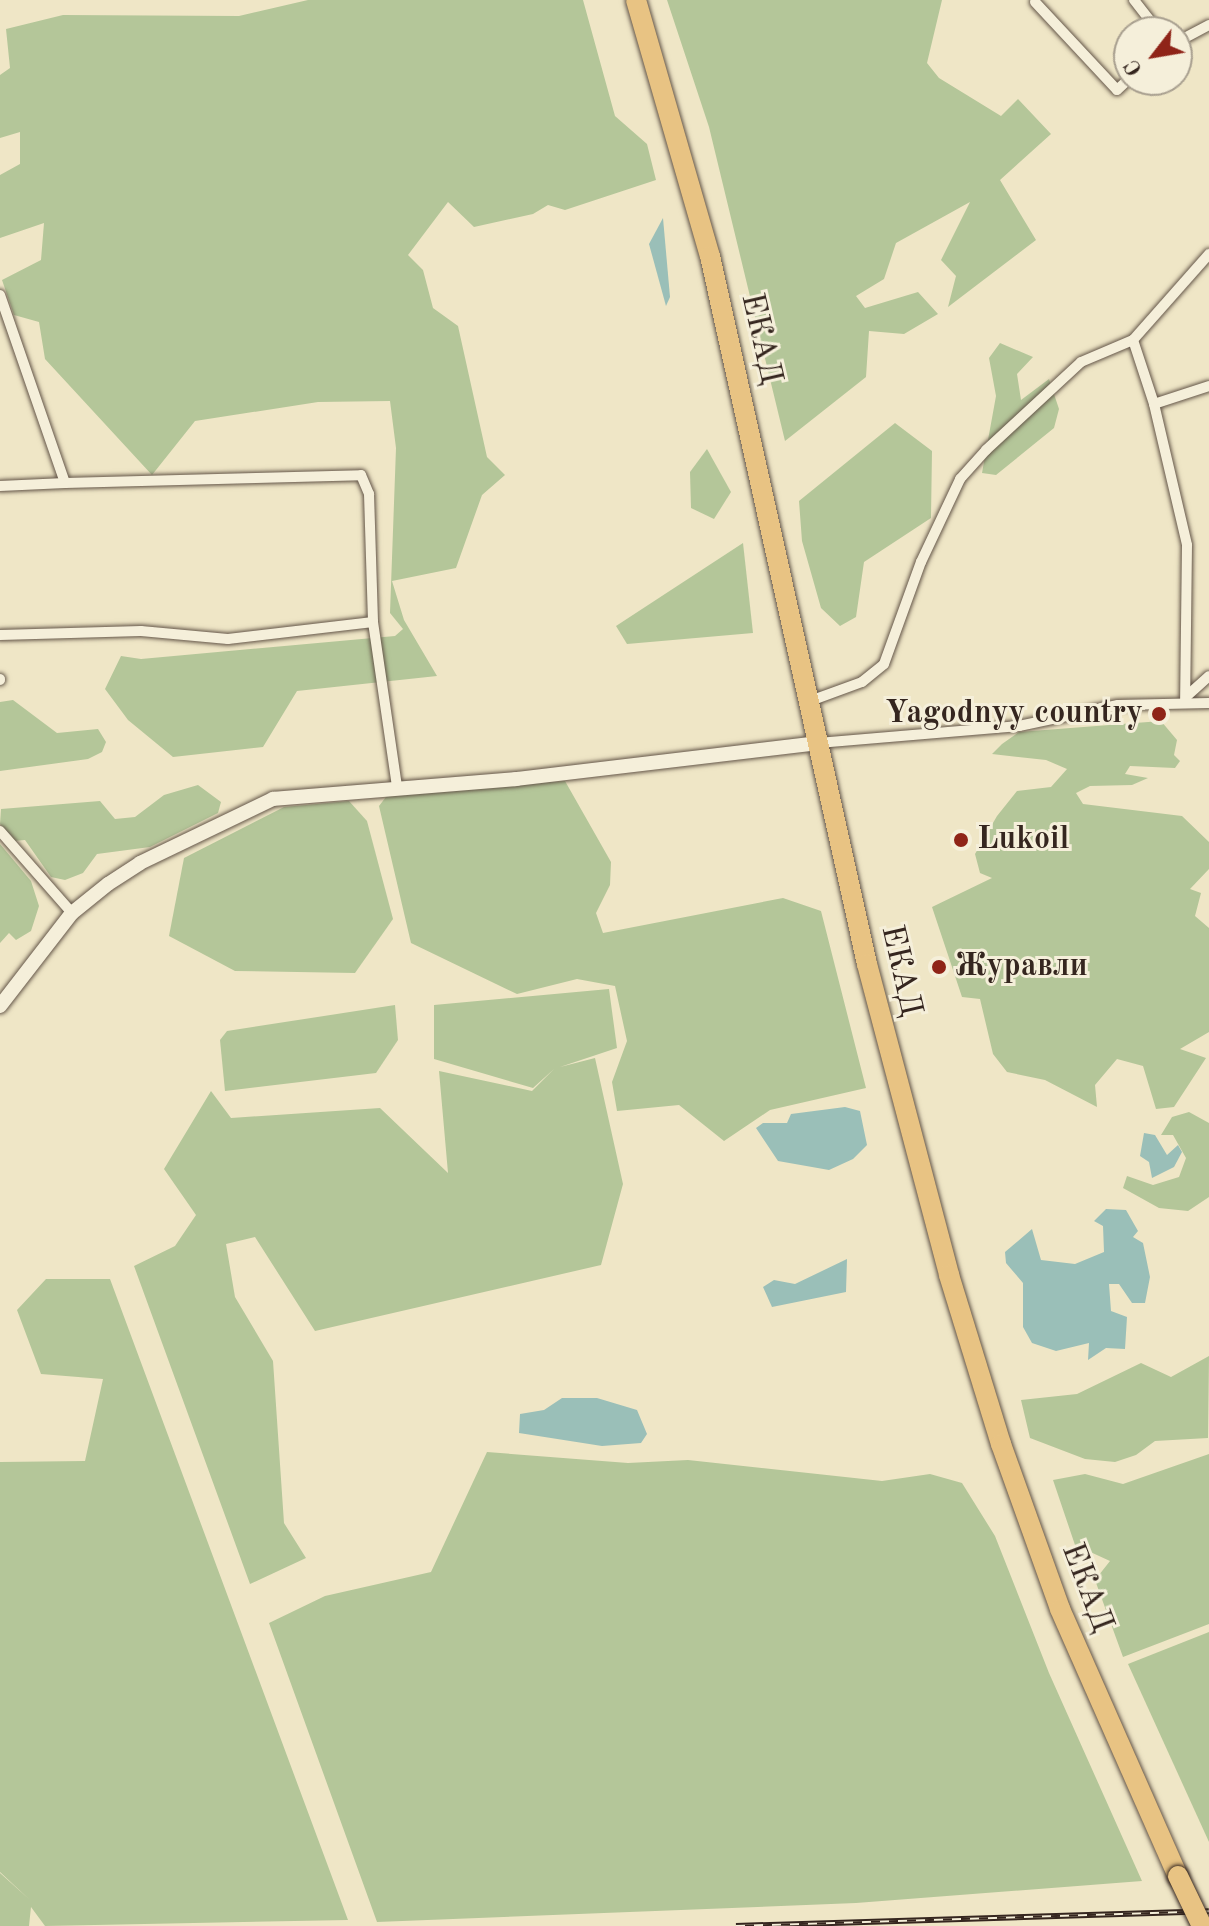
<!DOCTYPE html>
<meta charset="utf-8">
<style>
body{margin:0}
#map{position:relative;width:1209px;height:1926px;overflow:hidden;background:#efe6c6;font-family:"Old Standard TT",serif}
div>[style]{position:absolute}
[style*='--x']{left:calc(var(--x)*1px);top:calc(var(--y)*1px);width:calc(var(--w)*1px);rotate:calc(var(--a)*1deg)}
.green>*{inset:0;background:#b4c699}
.water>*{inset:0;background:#9abfb8}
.roads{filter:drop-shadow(0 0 2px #645649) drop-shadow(0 0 2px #645649)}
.street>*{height:10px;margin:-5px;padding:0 5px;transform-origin:5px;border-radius:5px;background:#f5efda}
.secondary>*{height:14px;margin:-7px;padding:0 7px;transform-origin:7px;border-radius:7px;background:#f5efda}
.highway>*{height:20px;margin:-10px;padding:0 10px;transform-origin:10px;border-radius:10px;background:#e8c383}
.rail>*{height:6px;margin-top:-3px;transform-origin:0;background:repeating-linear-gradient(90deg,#f5efda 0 9px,#35261f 0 18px);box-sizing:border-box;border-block:2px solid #35261f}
.bridges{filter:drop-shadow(0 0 2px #35261f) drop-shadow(0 0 2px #35261f)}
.highway-bridge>*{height:20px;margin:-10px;padding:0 10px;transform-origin:10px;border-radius:10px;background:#e8c383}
.dots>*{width:22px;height:22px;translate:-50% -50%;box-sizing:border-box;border:4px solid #f5efda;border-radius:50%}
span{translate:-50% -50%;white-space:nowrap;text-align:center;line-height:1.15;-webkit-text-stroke:6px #f5efda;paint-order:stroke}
.street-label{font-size:32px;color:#35261f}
.poi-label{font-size:32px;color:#35261f;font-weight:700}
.right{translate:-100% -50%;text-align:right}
.left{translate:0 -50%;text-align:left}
.north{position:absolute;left:1113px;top:16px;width:80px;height:80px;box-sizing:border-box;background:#f5efda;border:2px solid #a89f8f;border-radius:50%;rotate:239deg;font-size:22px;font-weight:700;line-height:32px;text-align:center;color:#35261f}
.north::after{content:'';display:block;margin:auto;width:28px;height:36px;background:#8f2418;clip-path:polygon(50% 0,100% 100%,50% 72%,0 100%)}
</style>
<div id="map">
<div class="green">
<i style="clip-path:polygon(308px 0,583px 0,615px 116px,647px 144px,656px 180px,565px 210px,548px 205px,533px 214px,474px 227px,448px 202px,408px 255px,423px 270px,433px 308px,458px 326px,487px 457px,505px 475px,482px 495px,456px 568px,392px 581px,404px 620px,437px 676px,297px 691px,263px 747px,173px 757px,128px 720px,105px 689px,121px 656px,141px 659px,395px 636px,403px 629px,390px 613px,396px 448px,390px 401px,318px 402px,195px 421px,152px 475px,45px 359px,39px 322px,14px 315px,2px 280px,41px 260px,44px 223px,0 238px,0 175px,20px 164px,20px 132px,0 138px,0 75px,10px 68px,6px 29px,63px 15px,239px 16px)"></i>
<i style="clip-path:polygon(667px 0,942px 0,927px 63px,939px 78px,1001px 116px,1018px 99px,1051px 134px,1000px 180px,1036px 240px,948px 307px,956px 276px,941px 260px,970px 202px,896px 243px,884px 279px,856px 296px,865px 308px,918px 292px,938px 314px,904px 334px,869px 331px,866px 377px,785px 441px,709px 127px)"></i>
<i style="clip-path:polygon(1000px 343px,1033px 357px,1017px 374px,1021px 400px,1049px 379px,1059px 409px,1054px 428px,996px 475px,982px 473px,996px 396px,989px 358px)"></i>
<i style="clip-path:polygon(895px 423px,932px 451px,931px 518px,864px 562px,856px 617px,840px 626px,821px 608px,802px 541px,799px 501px)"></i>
<i style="clip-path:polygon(707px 449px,731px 492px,714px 519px,691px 508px,690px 472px)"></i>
<i style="clip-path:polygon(743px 543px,753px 633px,627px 644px,616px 626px)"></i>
<i style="clip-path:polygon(13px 700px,57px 733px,98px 729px,106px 742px,102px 752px,88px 759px,0 771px,0 702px)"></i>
<i style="clip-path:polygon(1161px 721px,1177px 740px,1174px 755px,1180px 761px,1175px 768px,1130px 766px,1125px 774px,1148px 778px,1132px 785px,1090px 786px,1076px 793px,1083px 804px,1182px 816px,1209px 842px,1209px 869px,1190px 889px,1201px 893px,1195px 916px,1209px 928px,1209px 1032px,1180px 1049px,1206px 1058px,1174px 1107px,1156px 1109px,1143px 1066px,1117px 1059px,1095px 1085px,1097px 1107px,1045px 1080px,1007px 1072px,993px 1054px,980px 999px,962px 997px,932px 907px,992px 878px,980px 873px,975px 854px,997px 816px,1017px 791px,1051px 787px,1067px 769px,1046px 760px,992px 754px,1002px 744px,1019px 732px)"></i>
<i style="clip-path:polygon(565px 781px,611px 862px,610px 885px,596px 913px,603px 933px,783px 898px,821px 911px,866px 1088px,770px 1110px,724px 1141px,679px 1105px,617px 1111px,612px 1082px,627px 1041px,615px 986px,577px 979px,517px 994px,411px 943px,379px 806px,389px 793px)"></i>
<i style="clip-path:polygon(198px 785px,221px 802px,218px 813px,150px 847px,97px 854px,83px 873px,65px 880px,51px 877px,25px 840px,13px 841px,0 824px,1px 809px,100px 801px,115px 819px,135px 817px,164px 795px)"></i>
<i style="clip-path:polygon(349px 801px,367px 821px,393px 919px,355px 973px,235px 971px,169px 936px,184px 858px,284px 807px)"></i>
<i style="clip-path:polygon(0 844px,31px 881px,39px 906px,31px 931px,16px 940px,9px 933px,0 943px)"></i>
<i style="clip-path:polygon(609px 989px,617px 1048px,560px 1067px,595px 1058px,623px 1184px,601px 1265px,315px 1331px,255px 1237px,226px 1244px,235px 1297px,273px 1361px,284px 1523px,306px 1558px,250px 1584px,134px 1266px,175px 1246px,196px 1215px,164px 1169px,211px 1091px,231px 1118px,380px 1108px,448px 1173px,439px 1071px,532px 1091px,554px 1069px,533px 1088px,434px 1059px,434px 1005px)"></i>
<i style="clip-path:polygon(395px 1005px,398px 1040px,376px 1073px,225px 1091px,220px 1040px,227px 1031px)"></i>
<i style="clip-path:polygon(1189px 1112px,1209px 1123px,1209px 1197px,1188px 1211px,1159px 1208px,1123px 1188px,1127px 1176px,1153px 1185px,1179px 1177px,1186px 1158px,1173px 1135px,1161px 1135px,1172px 1117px)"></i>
<i style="clip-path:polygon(46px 1279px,110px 1279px,348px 1920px,45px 1926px,31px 1907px,29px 1926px,0 1926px,0 1873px,30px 1900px,0 1872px,0 1462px,85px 1461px,103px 1379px,41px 1374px,17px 1310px)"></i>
<i style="clip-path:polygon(1209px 1356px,1208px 1438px,1155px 1441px,1136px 1455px,1115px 1462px,1085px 1459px,1030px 1438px,1021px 1400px,1077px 1394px,1141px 1363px,1171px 1377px)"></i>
<i style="clip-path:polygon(487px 1452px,628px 1463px,688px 1460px,882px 1481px,930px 1474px,962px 1483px,995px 1536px,1049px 1673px,1142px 1881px,856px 1903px,377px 1922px,269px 1623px,325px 1596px,431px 1572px)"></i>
<i style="clip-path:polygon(1209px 1454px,1209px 1624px,1123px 1657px,1095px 1580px,1110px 1561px,1075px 1545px,1053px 1480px,1085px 1474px,1123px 1484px)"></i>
<i style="clip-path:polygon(1209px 1632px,1209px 1842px,1128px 1664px)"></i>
</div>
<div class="water">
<i style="clip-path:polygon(663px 218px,670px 297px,666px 306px,649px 244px)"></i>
<i style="clip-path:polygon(845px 1107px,860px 1111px,867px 1145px,853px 1159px,829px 1170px,778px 1161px,756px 1128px,763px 1123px,787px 1123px,791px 1114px)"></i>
<i style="clip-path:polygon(1144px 1133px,1155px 1135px,1167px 1155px,1178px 1145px,1182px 1152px,1174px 1167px,1152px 1178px,1149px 1162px,1140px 1156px)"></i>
<i style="clip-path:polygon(1106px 1209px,1126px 1210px,1138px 1231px,1133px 1237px,1143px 1243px,1150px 1277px,1145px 1303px,1132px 1303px,1119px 1284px,1109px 1284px,1111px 1311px,1127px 1317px,1125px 1349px,1106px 1348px,1088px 1360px,1089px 1343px,1056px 1351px,1032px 1343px,1023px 1327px,1023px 1283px,1006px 1263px,1005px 1252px,1032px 1229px,1041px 1260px,1075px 1264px,1104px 1252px,1103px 1226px,1094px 1221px)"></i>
<i style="clip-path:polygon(847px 1259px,846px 1292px,772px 1307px,763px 1287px,774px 1280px,795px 1284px)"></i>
<i style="clip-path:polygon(562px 1398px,597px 1398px,637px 1410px,647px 1434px,641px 1443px,602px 1446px,519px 1433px,520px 1414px,544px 1410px)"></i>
</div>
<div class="roads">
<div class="street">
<i style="--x:1134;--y:0;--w:41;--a:52"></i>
<i style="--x:1035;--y:2;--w:120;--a:47"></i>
<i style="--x:1117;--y:90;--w:16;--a:-43"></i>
<i style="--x:1177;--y:42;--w:36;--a:-28"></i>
<i style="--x:0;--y:295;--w:199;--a:70.9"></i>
<i style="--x:65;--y:483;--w:65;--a:177.4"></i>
<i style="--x:1133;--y:340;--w:67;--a:71.8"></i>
<i style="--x:1154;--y:404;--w:145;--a:76.8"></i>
<i style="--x:1187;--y:545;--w:158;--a:90.7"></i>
<i style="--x:1154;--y:404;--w:58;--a:-18.1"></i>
<i style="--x:65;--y:483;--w:296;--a:-1.5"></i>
<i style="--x:361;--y:475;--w:21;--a:67"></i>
<i style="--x:369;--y:494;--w:128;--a:88.2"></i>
<i style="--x:373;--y:622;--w:166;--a:81.7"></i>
<i style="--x:0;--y:635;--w:141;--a:-1.6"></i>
<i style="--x:141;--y:631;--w:87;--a:5.3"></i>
<i style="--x:228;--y:639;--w:146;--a:-6.7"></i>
<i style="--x:0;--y:679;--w:1;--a:90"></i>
<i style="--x:1188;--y:695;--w:28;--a:-42"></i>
<i style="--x:810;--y:701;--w:55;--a:-20.1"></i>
<i style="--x:862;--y:682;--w:28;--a:-39"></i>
<i style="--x:884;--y:664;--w:109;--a:-70.1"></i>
<i style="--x:921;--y:562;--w:92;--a:-64.8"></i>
<i style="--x:960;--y:479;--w:39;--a:-48"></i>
<i style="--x:986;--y:450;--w:129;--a:-42.8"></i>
<i style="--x:1081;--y:362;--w:56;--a:-22.9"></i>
<i style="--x:1133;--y:340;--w:115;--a:-48.5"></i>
<i style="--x:818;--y:743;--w:202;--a:-4.8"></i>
<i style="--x:1019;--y:726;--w:101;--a:-12"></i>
<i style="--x:1118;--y:705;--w:91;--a:-1.3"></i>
<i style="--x:0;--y:831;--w:109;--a:48.7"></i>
</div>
<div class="secondary">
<i style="--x:0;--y:1006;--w:118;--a:-52.3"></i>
<i style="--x:72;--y:913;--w:46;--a:-38.9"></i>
<i style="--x:108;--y:884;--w:38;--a:-33"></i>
<i style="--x:140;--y:863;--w:148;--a:-25.7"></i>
<i style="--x:273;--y:799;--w:244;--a:-4.7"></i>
<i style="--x:516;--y:779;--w:304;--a:-6.8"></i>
</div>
<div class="highway">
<i style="--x:636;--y:0;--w:266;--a:73.9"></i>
<i style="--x:710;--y:256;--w:725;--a:77.5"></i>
<i style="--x:867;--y:964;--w:322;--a:75.2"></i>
<i style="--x:949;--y:1275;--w:177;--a:72.9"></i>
<i style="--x:1001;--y:1444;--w:175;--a:70.3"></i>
<i style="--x:1060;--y:1609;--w:292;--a:66.2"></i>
</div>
</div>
<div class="rail">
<i style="--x:736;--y:1926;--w:473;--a:-1.8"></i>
</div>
<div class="bridges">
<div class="highway-bridge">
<i style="--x:1178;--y:1876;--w:55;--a:64.4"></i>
</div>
</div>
<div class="dots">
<i style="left:1159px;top:714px;background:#8f2418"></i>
<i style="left:961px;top:840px;background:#8f2418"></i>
<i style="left:939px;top:967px;background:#8f2418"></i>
</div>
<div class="street-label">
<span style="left:760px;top:339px;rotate:77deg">ЕКАД</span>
<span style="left:900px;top:971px;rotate:77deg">ЕКАД</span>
<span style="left:1086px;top:1588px;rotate:69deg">ЕКАД</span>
</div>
<div class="poi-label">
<span class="right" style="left:1143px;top:714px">Yagodnyy country</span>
<span class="left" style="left:977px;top:840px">Lukoil</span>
<span class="left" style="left:955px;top:967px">Журавли</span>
</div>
<div class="north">С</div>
</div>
